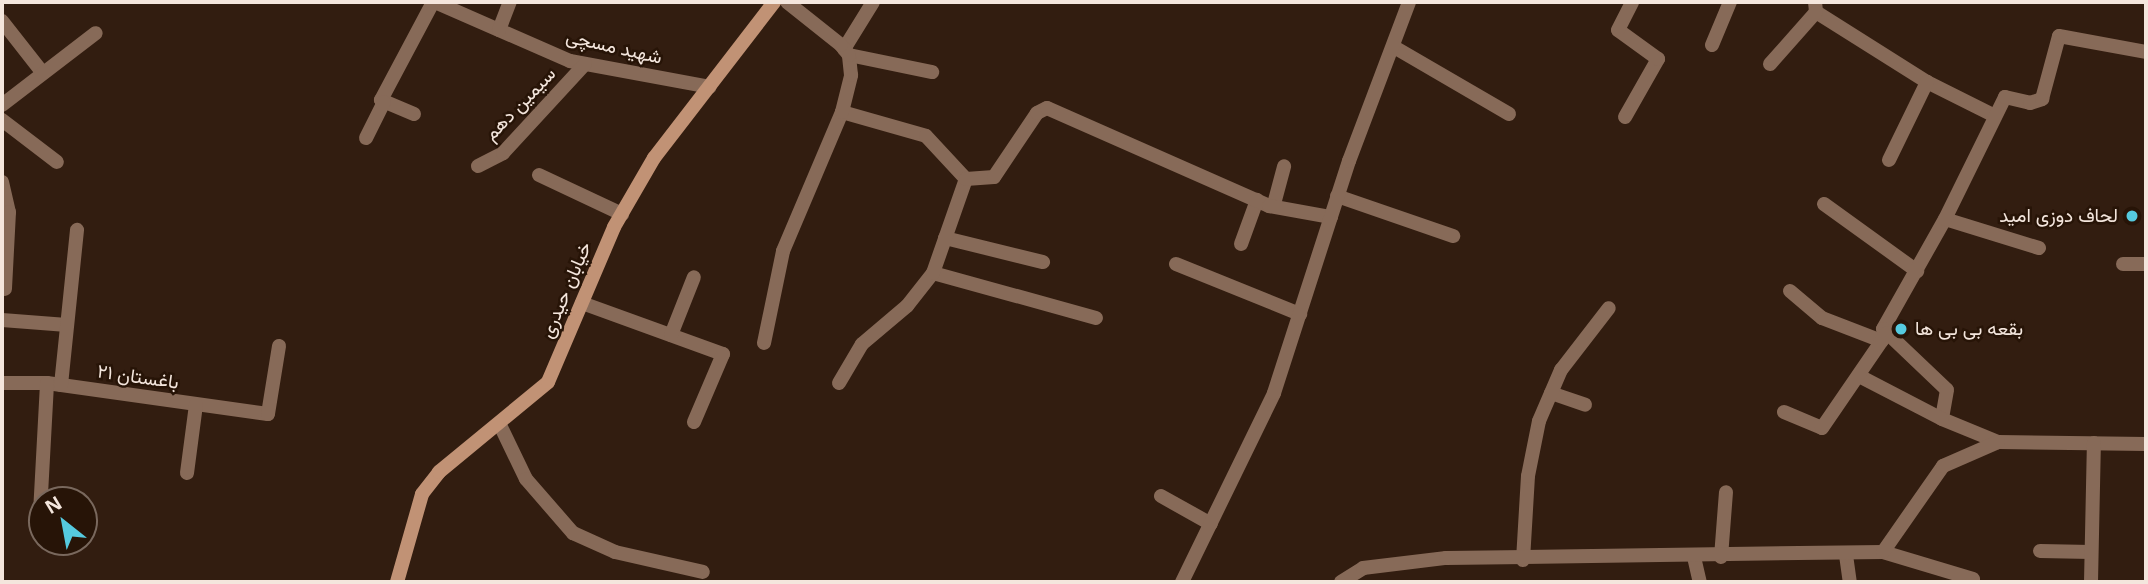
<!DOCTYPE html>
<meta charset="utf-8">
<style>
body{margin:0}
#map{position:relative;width:2148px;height:584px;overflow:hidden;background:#321d10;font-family:"Open Sans",Vazirmatn,sans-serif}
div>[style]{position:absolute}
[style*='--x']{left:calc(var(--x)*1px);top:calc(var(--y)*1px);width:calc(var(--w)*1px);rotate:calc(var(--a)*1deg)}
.street>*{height:14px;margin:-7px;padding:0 7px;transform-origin:7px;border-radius:7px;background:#876a58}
.secondary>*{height:14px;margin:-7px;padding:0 7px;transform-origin:7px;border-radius:7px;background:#c19275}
.dots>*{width:19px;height:19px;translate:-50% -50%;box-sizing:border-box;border:4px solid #271407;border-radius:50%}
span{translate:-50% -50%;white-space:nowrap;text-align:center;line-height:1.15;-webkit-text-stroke:5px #271407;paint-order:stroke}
.street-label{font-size:19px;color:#f4e6dd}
.poi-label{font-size:19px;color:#f4e6dd}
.right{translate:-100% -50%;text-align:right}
.left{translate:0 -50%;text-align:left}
.frame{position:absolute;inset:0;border:4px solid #f4e6dd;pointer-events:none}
.north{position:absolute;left:28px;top:486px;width:70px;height:70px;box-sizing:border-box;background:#271407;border:2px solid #79685d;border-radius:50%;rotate:329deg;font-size:19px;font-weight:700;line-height:28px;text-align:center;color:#f4e6dd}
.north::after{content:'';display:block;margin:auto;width:24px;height:32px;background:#55cadf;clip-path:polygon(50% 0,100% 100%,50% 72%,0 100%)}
</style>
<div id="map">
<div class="street">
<i style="--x:435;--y:2;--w:147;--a:23.6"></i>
<i style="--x:570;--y:61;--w:142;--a:10.5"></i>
<i style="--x:1815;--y:2;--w:10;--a:84"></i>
<i style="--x:1816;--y:12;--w:131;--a:32.2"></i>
<i style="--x:1927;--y:82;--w:76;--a:26.6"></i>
<i style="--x:2;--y:21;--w:65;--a:51.9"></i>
<i style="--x:499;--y:30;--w:30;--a:-69"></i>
<i style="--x:1712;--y:45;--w:47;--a:-67.3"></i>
<i style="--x:1394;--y:47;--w:133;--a:30.2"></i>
<i style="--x:844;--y:49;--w:55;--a:-58.3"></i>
<i style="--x:849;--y:55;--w:85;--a:11.6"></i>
<i style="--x:1770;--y:64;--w:69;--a:-48.5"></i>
<i style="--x:2;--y:105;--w:118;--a:-37.5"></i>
<i style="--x:842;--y:112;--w:87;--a:15.9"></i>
<i style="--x:926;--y:136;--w:59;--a:47.1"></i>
<i style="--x:414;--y:114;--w:36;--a:-157"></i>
<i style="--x:381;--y:100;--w:111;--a:-62"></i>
<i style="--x:1625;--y:117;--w:67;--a:-60.4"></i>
<i style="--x:1658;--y:59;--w:49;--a:-144.1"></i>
<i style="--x:1618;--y:30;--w:31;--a:-63"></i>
<i style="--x:2;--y:120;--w:69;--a:37.4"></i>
<i style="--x:366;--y:138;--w:40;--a:-63.4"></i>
<i style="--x:1889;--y:160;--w:87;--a:-64"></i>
<i style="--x:478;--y:166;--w:28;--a:-27"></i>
<i style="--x:503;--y:153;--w:121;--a:-47.3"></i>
<i style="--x:539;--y:175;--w:92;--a:25.2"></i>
<i style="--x:2;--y:182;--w:31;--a:77"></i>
<i style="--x:9;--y:212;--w:77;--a:93"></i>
<i style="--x:1337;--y:196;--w:123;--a:19"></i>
<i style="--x:1274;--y:204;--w:39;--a:-75"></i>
<i style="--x:1824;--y:204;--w:115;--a:35.8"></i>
<i style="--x:1945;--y:219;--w:126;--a:119.4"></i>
<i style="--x:1883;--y:329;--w:88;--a:43.6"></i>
<i style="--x:1947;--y:390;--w:29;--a:100"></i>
<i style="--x:1942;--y:419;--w:61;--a:22.3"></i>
<i style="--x:1998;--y:442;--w:148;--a:0.8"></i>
<i style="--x:945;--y:238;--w:101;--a:13.8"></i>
<i style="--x:1241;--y:244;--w:47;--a:-70"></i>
<i style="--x:2039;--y:248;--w:98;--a:-162.9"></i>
<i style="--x:1945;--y:219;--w:136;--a:-63.8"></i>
<i style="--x:2005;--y:97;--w:26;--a:13"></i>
<i style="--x:2030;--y:103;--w:13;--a:-18"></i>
<i style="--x:2042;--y:99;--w:65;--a:-74.9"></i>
<i style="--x:2059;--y:36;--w:88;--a:10.4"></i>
<i style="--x:1176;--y:264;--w:134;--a:22"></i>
<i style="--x:2123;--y:264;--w:23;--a:0"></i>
<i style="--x:933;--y:273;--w:169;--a:15.4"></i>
<i style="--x:1790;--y:291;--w:42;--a:40.2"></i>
<i style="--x:1822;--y:318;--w:64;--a:21"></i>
<i style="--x:582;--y:303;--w:150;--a:19.9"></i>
<i style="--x:723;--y:354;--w:74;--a:113.1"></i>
<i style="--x:2;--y:320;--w:65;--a:4.4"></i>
<i style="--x:671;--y:335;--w:62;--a:-68.4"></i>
<i style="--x:764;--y:343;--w:94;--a:-78.3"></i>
<i style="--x:783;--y:251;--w:151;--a:-67"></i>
<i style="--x:842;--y:112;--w:38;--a:-76"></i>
<i style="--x:851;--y:75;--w:20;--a:-96"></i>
<i style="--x:849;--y:55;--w:13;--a:-129"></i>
<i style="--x:841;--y:45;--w:69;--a:-141.5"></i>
<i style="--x:1861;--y:377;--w:91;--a:27.4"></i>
<i style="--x:2;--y:383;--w:45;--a:0"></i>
<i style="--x:47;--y:383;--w:223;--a:8"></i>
<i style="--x:268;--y:414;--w:69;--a:-80.8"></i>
<i style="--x:839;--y:383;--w:45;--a:-59.5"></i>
<i style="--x:862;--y:344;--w:59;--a:-40.2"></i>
<i style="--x:907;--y:306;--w:42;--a:-51.8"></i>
<i style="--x:933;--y:273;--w:100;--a:-70.7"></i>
<i style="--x:966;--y:179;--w:28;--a:-4"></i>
<i style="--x:994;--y:177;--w:77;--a:-56.1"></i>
<i style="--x:1037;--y:113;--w:11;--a:-27"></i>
<i style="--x:1047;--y:108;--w:243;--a:23.8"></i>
<i style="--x:1269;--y:206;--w:63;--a:10.1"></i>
<i style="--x:61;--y:385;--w:156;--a:-84.1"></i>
<i style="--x:1551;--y:393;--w:36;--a:19"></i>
<i style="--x:1784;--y:412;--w:41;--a:22.8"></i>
<i style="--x:1822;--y:428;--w:115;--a:-55.6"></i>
<i style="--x:500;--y:425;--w:60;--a:64.3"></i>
<i style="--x:526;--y:479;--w:72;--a:49"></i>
<i style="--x:573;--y:533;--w:46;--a:24.3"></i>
<i style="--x:615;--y:552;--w:90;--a:12.8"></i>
<i style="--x:187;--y:473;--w:69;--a:-82.5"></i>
<i style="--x:1161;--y:496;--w:57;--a:29.2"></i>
<i style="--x:40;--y:513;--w:130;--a:-86.9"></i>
<i style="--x:2040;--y:551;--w:51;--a:1.1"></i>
<i style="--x:1883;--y:552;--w:94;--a:16.7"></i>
<i style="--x:1846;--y:555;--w:27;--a:82"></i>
<i style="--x:1694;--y:557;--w:26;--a:77"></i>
<i style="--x:1721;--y:557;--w:65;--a:-85.6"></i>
<i style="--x:1523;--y:560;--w:84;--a:-86.6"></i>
<i style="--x:1528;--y:476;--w:56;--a:-78.7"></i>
<i style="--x:1539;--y:421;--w:56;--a:-66.7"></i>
<i style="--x:1561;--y:370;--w:78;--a:-52.3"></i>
<i style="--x:1182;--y:582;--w:210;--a:-64"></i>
<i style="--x:1274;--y:393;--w:244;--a:-72.1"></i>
<i style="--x:1349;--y:161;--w:170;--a:-69.3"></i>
<i style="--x:1341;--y:582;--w:26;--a:-32"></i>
<i style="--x:1363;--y:568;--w:84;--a:-6.9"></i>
<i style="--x:1446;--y:558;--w:437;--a:-0.8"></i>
<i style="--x:1883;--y:552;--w:105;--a:-55.1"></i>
<i style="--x:1943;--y:466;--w:60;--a:-23.6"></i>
<i style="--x:2091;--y:582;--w:139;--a:-88.8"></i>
</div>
<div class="secondary">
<i style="--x:397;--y:582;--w:91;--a:-74.1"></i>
<i style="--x:422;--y:494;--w:28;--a:-52"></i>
<i style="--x:439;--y:472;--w:141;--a:-39.5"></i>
<i style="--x:548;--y:382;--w:168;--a:-66.9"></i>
<i style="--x:614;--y:227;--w:80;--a:-59.9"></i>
<i style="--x:654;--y:158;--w:197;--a:-52.4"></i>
</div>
<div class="dots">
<i style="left:2132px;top:216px;background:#55cadf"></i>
<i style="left:1901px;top:329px;background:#55cadf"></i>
</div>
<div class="street-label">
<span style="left:614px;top:47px;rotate:13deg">شهید مسچی</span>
<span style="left:520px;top:104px;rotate:-46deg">سیمین دهم</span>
<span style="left:566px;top:290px;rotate:-67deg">خیابان حیدری</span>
<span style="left:138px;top:377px;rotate:8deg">باغستان ۲۱</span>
</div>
<div class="poi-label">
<span class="right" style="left:2118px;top:216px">لحاف دوزی امید</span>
<span class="left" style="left:1915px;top:329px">بقعه بی بی ها</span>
</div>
<div class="frame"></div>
<div class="north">N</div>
</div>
